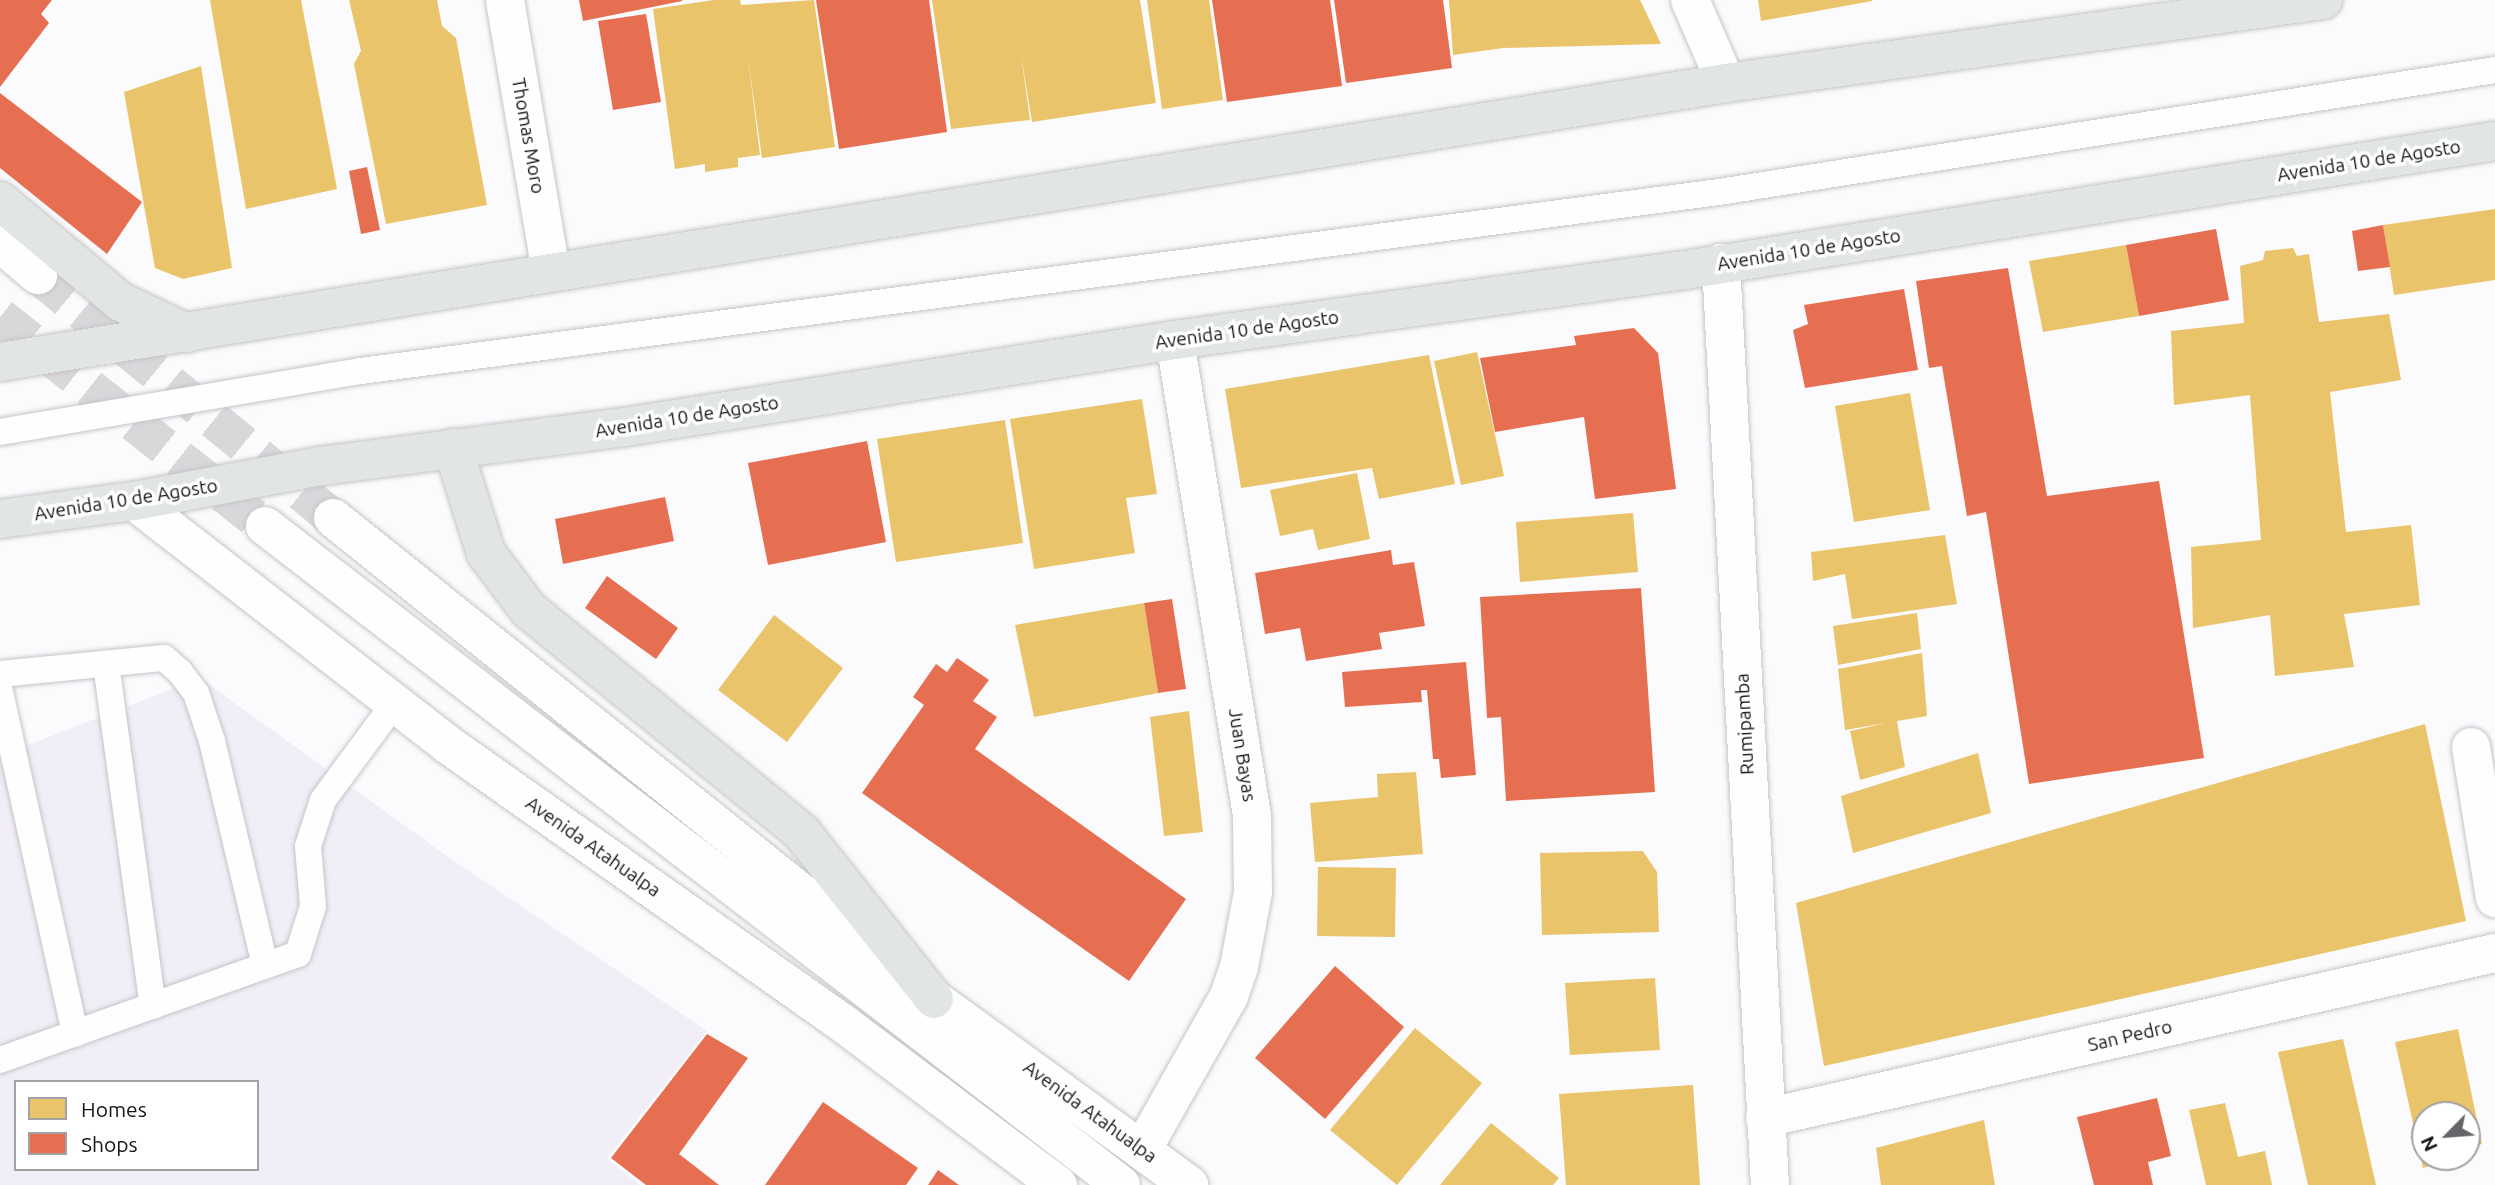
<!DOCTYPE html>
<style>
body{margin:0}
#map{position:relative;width:2495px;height:1185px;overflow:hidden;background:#fbfafc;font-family:Ubuntu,sans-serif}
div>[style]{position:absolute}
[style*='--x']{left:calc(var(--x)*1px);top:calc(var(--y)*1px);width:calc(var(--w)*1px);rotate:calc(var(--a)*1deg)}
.built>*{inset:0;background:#f2eef7}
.homes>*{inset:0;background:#e9c46a}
.shops>*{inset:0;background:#e76f51}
.secondary-tunnel>*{height:38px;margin-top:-19px;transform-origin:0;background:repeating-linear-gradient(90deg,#d9d7da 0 38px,transparent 0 57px)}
.roads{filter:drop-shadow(0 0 2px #c6c4c8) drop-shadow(0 0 2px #c6c4c8)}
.lane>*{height:26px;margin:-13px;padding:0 13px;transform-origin:13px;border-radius:13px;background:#fefeff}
.street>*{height:38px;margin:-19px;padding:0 19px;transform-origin:19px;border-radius:19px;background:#fefeff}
.secondary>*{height:38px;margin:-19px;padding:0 19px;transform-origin:19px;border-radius:19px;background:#fefeff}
.primary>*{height:38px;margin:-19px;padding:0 19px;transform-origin:19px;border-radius:19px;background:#e2e6e3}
span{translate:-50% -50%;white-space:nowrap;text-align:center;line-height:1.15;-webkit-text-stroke:7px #fff;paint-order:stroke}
.street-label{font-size:19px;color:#161319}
.legend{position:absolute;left:14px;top:1080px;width:245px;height:91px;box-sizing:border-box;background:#fff;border:2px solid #a2a1a3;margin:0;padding:9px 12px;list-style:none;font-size:21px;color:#161319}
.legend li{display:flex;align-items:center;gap:14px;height:35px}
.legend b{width:35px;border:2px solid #a2a1a3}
.north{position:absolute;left:2411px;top:1101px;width:70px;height:70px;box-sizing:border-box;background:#fff;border:2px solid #a2a1a3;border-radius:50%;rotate:245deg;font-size:19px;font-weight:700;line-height:28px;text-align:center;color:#161319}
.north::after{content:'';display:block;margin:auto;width:24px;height:32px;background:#666468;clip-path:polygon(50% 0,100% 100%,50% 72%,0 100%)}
</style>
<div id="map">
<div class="built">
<i style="clip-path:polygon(evenodd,200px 678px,451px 859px,707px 1031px,607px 1158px,640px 1185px,0 1185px,0 756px,200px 678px,16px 1082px,257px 1082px,257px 1169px,16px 1169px,16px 1082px)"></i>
</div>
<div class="homes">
<i style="clip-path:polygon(210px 0,301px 0,337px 189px,246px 209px)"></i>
<i style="clip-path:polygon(349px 0,437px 0,442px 26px,456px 38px,487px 205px,386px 224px,354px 64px,361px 51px)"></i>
<i style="clip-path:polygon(714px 0,740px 0,741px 5px,814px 0,835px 147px,762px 158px,748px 58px,760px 155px,738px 158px,738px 167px,705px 172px,705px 164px,675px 169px,653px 9px)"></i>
<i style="clip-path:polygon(932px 0,1140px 0,1156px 103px,1032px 122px,1021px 55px,1030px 120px,951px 129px)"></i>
<i style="clip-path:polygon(1147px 0,1209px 0,1223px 100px,1162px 109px)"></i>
<i style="clip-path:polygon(1449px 0,1640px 0,1661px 44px,1503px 48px,1453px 55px)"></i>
<i style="clip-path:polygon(1758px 0,1872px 0,1872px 1px,1761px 21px)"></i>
<i style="clip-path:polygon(201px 66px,232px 268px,183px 279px,155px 268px,124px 92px)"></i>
<i style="clip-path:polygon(2495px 209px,2495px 280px,2394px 295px,2383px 225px)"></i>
<i style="clip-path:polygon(2126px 245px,2139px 316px,2043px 332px,2029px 261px)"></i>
<i style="clip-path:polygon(2293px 248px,2297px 256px,2309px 254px,2319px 322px,2389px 314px,2401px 380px,2330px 392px,2346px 532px,2411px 525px,2420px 605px,2344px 614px,2354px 667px,2275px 676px,2270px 615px,2193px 628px,2191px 547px,2261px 540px,2250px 395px,2174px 405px,2171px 331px,2244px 323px,2240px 266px,2263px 260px,2265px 251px)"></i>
<i style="clip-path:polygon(1477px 352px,1504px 476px,1461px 485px,1434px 361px)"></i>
<i style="clip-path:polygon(1429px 355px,1455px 484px,1379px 499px,1372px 468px,1241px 488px,1225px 389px)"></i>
<i style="clip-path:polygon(1910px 393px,1930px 510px,1854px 522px,1835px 406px)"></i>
<i style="clip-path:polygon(1142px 399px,1157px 494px,1126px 498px,1135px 553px,1034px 569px,1010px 419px)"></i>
<i style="clip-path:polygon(1005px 420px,1023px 543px,896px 562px,877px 439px)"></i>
<i style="clip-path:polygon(1357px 473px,1370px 539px,1318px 550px,1313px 529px,1280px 536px,1270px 490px)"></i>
<i style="clip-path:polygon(1633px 513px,1638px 572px,1520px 582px,1516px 522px)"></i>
<i style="clip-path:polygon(1945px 535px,1957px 604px,1852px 619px,1845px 574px,1813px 581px,1811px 552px)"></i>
<i style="clip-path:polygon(1296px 570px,1305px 625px,1268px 632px,1257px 577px)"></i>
<i style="clip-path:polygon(1144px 603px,1158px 693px,1034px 717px,1015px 625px)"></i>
<i style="clip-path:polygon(1917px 613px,1921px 649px,1838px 665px,1833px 626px)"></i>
<i style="clip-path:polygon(774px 615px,843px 668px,787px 742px,718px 690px)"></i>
<i style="clip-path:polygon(1922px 653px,1927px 716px,1897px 721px,1905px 767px,1860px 780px,1850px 731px,1887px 723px,1845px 730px,1838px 669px)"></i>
<i style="clip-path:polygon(1189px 711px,1203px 832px,1164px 836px,1150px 717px)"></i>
<i style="clip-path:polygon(2425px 724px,2466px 921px,1824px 1066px,1796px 903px)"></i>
<i style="clip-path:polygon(1978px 753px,1991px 813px,1853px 853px,1841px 796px)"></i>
<i style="clip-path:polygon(1416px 772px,1423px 854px,1315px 862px,1310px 803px,1378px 797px,1377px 774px)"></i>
<i style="clip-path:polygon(1643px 851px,1657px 872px,1659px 932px,1542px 935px,1540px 853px)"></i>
<i style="clip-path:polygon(1318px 867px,1396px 868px,1395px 937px,1317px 936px)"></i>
<i style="clip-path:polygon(1655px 978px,1660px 1050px,1570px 1055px,1565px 983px)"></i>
<i style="clip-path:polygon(1415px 1028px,1482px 1083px,1397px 1185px,1330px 1130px)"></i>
<i style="clip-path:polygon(2458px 1029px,2482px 1144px,2467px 1147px,2467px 1115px,2425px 1115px,2425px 1157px,2457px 1157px,2423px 1168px,2395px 1042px)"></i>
<i style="clip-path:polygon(2343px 1039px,2376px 1185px,2308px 1185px,2278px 1052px)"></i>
<i style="clip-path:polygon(1693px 1085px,1700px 1185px,1566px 1185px,1559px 1094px)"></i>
<i style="clip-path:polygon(2225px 1103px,2238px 1157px,2265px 1151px,2272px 1185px,2206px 1185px,2189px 1110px)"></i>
<i style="clip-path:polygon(1984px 1120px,1995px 1185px,1881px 1185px,1876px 1148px)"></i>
<i style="clip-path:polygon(1491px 1123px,1559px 1178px,1553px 1185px,1440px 1185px)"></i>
</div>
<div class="shops">
<i style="clip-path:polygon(0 0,52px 0,41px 14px,49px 23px,0 87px)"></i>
<i style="clip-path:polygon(579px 0,682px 0,682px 1px,583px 21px)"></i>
<i style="clip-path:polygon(816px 0,929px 0,947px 132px,839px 149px)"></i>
<i style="clip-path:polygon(1212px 0,1330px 0,1342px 86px,1227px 102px)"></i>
<i style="clip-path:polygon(1334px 0,1443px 0,1452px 68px,1346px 83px)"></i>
<i style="clip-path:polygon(646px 14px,661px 102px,613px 110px,598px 21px)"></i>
<i style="clip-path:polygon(0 93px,142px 202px,107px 254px,0 168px)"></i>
<i style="clip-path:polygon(367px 167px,380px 230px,361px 234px,349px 171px)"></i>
<i style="clip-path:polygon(2383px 225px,2390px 267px,2358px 271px,2352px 231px)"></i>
<i style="clip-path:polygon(2216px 229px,2229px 300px,2139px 316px,2126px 245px)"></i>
<i style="clip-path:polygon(2008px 268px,2047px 496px,2159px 481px,2204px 758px,2029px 784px,1986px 512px,1967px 516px,1942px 366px,1929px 368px,1916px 281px)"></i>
<i style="clip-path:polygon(1904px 289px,1918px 370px,1805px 388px,1793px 330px,1808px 324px,1804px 305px)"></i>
<i style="clip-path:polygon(1634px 328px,1658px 353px,1676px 489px,1595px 499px,1584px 417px,1495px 432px,1480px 358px,1576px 345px,1574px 336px)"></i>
<i style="clip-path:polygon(867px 441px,886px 542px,768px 565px,748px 463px)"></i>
<i style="clip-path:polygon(665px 497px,674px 541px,563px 564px,555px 519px)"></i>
<i style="clip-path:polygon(1391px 550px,1393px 565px,1414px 562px,1425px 626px,1379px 633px,1382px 649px,1306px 661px,1300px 628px,1265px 634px,1255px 573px)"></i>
<i style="clip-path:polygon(607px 576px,678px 628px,656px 659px,585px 608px)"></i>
<i style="clip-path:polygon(1641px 588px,1655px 792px,1506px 801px,1501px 717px,1487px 718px,1480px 597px)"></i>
<i style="clip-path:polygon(1172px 599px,1186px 689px,1158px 693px,1144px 603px)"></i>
<i style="clip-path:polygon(957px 658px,989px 680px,973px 701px,997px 717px,975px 749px,1186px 899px,1129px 981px,862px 793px,924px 705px,913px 697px,936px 664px,947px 672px)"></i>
<i style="clip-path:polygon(1466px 662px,1476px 775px,1441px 778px,1439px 759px,1433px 759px,1427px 690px,1421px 690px,1422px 702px,1345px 707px,1342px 672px)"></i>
<i style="clip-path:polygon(1335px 966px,1404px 1027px,1325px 1119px,1255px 1058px)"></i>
<i style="clip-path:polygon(707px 1034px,748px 1058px,679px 1154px,719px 1185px,646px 1185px,611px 1158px)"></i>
<i style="clip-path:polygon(2157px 1098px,2171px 1156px,2148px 1162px,2153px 1185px,2094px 1185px,2077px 1117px)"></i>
<i style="clip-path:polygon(823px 1102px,918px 1168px,906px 1185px,765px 1185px)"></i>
<i style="clip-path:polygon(938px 1170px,959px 1185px,928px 1185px)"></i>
</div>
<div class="secondary-tunnel">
<i style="--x:38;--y:275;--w:382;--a:39.5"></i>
<i style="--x:0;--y:317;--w:337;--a:38.3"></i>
</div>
<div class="roads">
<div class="lane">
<i style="--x:0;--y:432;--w:366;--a:-9.6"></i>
<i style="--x:361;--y:371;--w:1370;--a:-7.51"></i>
<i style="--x:1719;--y:192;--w:786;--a:-8.93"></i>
<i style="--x:106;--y:664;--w:345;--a:82.2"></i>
<i style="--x:0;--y:674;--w:165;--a:-5.6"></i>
<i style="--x:164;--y:658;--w:21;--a:41"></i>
<i style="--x:180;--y:672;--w:26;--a:53"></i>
<i style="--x:196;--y:693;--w:51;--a:71.6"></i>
<i style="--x:212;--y:741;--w:230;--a:76.7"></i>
<i style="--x:0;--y:692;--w:350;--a:77.6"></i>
<i style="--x:0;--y:1060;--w:316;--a:-19.6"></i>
<i style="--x:298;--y:954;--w:50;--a:-72.6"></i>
<i style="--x:313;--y:906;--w:60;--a:-94.8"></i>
<i style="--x:308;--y:846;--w:48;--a:-71.9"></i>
<i style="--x:323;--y:800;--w:119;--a:-53.5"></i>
</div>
<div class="street">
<i style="--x:505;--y:0;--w:276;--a:80.4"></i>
<i style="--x:1690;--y:0;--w:90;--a:66.6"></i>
<i style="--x:2471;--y:747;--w:153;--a:81"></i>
<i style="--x:1765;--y:1118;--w:748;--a:-12.74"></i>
<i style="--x:1142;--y:1150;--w:177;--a:-60.5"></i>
<i style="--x:1229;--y:996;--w:31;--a:-71"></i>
<i style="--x:1239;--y:967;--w:76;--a:-79.4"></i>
<i style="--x:1253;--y:892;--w:76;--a:-90.8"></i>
<i style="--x:1252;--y:816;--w:482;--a:-99.2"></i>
</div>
<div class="secondary">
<i style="--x:0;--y:243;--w:50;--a:40.1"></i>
<i style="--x:1721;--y:263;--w:923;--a:86.96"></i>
<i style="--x:134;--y:501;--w:396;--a:37.8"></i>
<i style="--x:447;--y:744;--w:486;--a:35.2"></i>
<i style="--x:844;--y:1024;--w:268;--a:37"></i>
<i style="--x:333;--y:518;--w:770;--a:38.67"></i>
<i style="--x:934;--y:999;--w:316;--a:36.1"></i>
<i style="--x:265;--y:526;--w:1080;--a:37.59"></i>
</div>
<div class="primary">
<i style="--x:0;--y:201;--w:158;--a:39.9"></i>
<i style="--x:121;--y:302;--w:73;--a:25.2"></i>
<i style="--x:0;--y:362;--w:1748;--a:-9.18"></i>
<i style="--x:1726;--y:83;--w:603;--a:-7.92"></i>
<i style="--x:453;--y:448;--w:110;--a:72.6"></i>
<i style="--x:486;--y:553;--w:71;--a:53"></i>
<i style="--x:529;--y:610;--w:353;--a:39.2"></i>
<i style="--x:802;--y:833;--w:212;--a:51.5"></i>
<i style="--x:0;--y:519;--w:135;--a:-7.7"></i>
<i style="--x:134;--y:501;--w:190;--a:-10.6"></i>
<i style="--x:321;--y:466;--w:306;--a:-7.3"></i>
<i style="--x:625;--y:427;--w:557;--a:-8.99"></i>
<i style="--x:1175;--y:340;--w:515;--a:-7.82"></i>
<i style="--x:1685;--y:270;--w:820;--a:-9.05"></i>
</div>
</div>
<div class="street-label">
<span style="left:528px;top:136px;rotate:80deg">Thomas Moro</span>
<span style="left:2369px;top:161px;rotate:-9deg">Avenida 10 de Agosto</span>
<span style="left:1809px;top:250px;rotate:-9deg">Avenida 10 de Agosto</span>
<span style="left:1247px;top:330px;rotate:-8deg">Avenida 10 de Agosto</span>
<span style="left:687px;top:417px;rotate:-9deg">Avenida 10 de Agosto</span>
<span style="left:126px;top:500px;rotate:-9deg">Avenida 10 de Agosto</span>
<span style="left:1745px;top:724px;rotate:-93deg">Rumipamba</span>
<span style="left:1242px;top:755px;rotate:81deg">Juan Bayas</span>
<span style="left:593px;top:847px;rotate:35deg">Avenida Atahualpa</span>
<span style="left:2130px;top:1036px;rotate:-13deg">San Pedro</span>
<span style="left:1090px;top:1112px;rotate:36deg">Avenida Atahualpa</span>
</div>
<ul class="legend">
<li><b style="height:19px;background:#e9c46a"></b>Homes</li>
<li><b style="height:19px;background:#e76f51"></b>Shops</li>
</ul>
<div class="north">N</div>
</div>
